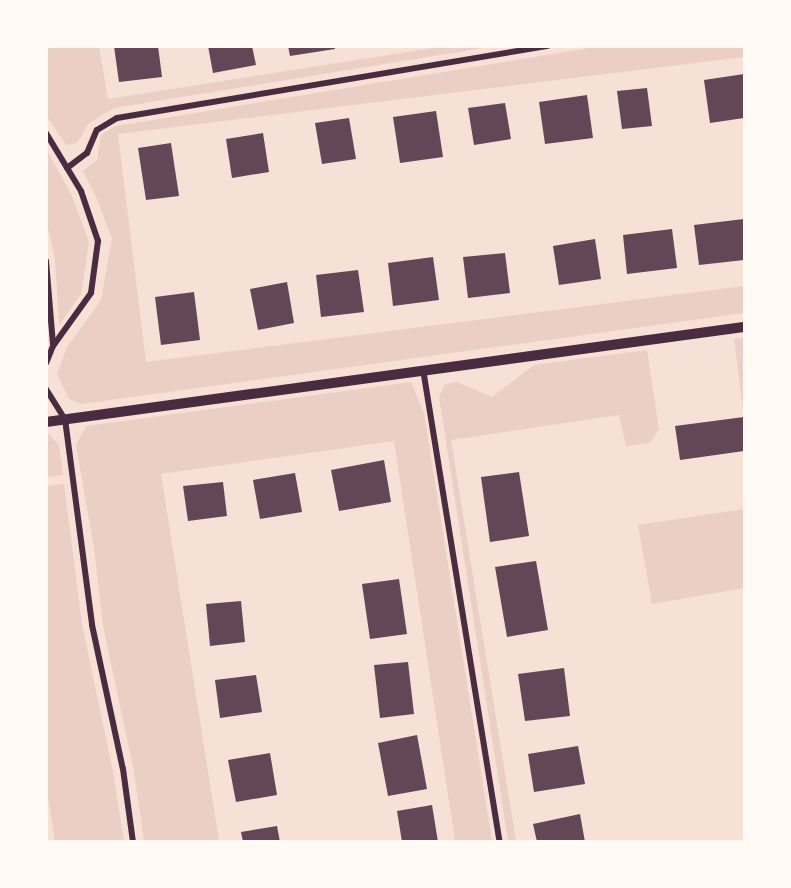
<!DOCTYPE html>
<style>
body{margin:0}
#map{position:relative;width:791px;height:888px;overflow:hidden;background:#f7e1d7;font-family:"IBM Plex Sans",sans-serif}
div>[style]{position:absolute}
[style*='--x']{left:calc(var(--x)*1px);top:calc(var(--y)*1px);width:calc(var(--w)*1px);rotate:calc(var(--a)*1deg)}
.green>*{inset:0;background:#ebcfc5}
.building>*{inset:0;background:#644757}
.minor>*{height:6px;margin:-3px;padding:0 3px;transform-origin:3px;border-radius:3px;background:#4a2c40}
.tertiary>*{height:10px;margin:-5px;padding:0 5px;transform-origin:5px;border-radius:5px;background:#4a2c40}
span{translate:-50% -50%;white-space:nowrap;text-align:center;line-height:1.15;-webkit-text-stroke:6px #fffaf5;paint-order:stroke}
.frame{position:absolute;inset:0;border:48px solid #fffaf5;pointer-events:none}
</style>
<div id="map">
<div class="green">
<i style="clip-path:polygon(47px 46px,99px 47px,108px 99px,439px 47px,489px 47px,114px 108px,88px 124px,77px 143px,66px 145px,47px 117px)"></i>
<i style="clip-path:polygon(595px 47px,744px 47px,744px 57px,118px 134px,146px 362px,744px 286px,744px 313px,81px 404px,69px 399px,57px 374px,67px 347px,101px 300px,112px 239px,97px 199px,83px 171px,97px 160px,101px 135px,116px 126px)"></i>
<i style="clip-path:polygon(47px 150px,72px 196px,89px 242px,81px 294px,59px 325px,55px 260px,47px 223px)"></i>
<i style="clip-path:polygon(744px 338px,744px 417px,734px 339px)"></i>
<i style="clip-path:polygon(647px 350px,659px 429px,650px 443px,626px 446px,619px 415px,451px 440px,516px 841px,508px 841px,439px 397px,445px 384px,457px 382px,492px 397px,534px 365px)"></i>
<i style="clip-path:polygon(411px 382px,424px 413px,492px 841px,455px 841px,394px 441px,161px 474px,219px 841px,144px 841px,134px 772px,103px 626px,94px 548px,76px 445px,86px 426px)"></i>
<i style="clip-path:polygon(47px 432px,59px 445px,63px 475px,47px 477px)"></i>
<i style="clip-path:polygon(64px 484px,82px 624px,113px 772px,124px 841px,55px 841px,46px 786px,46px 486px)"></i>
<i style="clip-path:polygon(744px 509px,744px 588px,652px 604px,638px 525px)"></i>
</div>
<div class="building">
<i style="clip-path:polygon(114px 46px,158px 46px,162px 77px,119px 82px)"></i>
<i style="clip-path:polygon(208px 46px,252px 46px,256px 65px,213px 73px)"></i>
<i style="clip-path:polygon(288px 46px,334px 46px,335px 49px,290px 56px)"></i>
<i style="clip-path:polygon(744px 74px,744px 118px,710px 123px,704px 80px)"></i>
<i style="clip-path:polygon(647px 88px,652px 126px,622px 129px,617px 91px)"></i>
<i style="clip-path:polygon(587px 95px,593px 138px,545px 144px,539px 102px)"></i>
<i style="clip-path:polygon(505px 103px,511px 139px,474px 145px,468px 108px)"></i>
<i style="clip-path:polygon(436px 111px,443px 157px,400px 163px,393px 117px)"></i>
<i style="clip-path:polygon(349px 118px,356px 159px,322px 164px,315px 123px)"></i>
<i style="clip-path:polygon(263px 133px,269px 172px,232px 178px,226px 139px)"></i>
<i style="clip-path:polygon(171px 143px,179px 196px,146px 200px,138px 148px)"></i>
<i style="clip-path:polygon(744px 219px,744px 260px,699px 265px,694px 225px)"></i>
<i style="clip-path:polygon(672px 229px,677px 268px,627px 274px,623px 235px)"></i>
<i style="clip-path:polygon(595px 239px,601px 279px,559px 285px,553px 246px)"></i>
<i style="clip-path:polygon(505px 253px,510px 293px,468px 298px,463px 257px)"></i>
<i style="clip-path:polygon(433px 257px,439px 300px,393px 306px,388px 263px)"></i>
<i style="clip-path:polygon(358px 270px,364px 312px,321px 317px,316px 275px)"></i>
<i style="clip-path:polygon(287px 282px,294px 323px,258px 330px,250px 289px)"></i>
<i style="clip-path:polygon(194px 292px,200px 340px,161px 345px,155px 297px)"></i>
<i style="clip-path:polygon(744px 417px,744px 451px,680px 460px,675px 426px)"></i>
<i style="clip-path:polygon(384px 460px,391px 502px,339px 511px,331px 470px)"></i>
<i style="clip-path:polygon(519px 472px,529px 536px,490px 542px,481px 477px)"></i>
<i style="clip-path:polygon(295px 473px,302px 512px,260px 519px,253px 480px)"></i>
<i style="clip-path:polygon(223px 482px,227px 516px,188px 521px,183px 486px)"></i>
<i style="clip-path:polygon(536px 561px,548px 630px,507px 637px,495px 567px)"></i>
<i style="clip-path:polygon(399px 579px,407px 634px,370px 639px,362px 584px)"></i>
<i style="clip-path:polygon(241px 601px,245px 642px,210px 646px,206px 604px)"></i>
<i style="clip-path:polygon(408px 662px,414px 714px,380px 718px,374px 665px)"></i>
<i style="clip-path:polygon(564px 668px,570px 716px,525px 721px,518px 674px)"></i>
<i style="clip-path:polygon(256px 675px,262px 712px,220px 718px,215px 680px)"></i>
<i style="clip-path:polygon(417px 735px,427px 789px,388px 796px,378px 743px)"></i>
<i style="clip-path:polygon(578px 746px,585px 784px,534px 792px,528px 754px)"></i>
<i style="clip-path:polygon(270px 753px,277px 795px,236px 802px,228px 760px)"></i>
<i style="clip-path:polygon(432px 805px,438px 842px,402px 842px,397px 811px)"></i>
<i style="clip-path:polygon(580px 814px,585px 842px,537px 842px,533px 824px)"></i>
<i style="clip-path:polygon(277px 826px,280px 842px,243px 842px,241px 832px)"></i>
</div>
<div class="minor">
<i style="--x:46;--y:133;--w:68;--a:58.9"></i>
<i style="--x:81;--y:191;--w:53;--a:71.2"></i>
<i style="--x:98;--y:241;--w:52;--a:97.7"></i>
<i style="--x:91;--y:293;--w:65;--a:125.6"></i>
<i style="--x:53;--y:346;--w:18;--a:112"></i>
<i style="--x:67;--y:168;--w:25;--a:-37"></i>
<i style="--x:87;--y:153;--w:25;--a:-67"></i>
<i style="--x:97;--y:130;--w:23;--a:-31"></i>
<i style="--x:117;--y:118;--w:437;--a:-9.5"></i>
<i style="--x:46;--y:261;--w:84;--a:85.2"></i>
<i style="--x:423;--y:369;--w:479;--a:80.8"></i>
<i style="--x:46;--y:389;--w:36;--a:58"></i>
<i style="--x:65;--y:419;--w:208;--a:82.5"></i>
<i style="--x:92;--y:625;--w:147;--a:77.9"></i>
<i style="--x:123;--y:769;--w:74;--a:82.2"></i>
</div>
<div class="tertiary">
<i style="--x:46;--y:422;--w:704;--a:-7.75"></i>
</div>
<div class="frame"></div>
</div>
